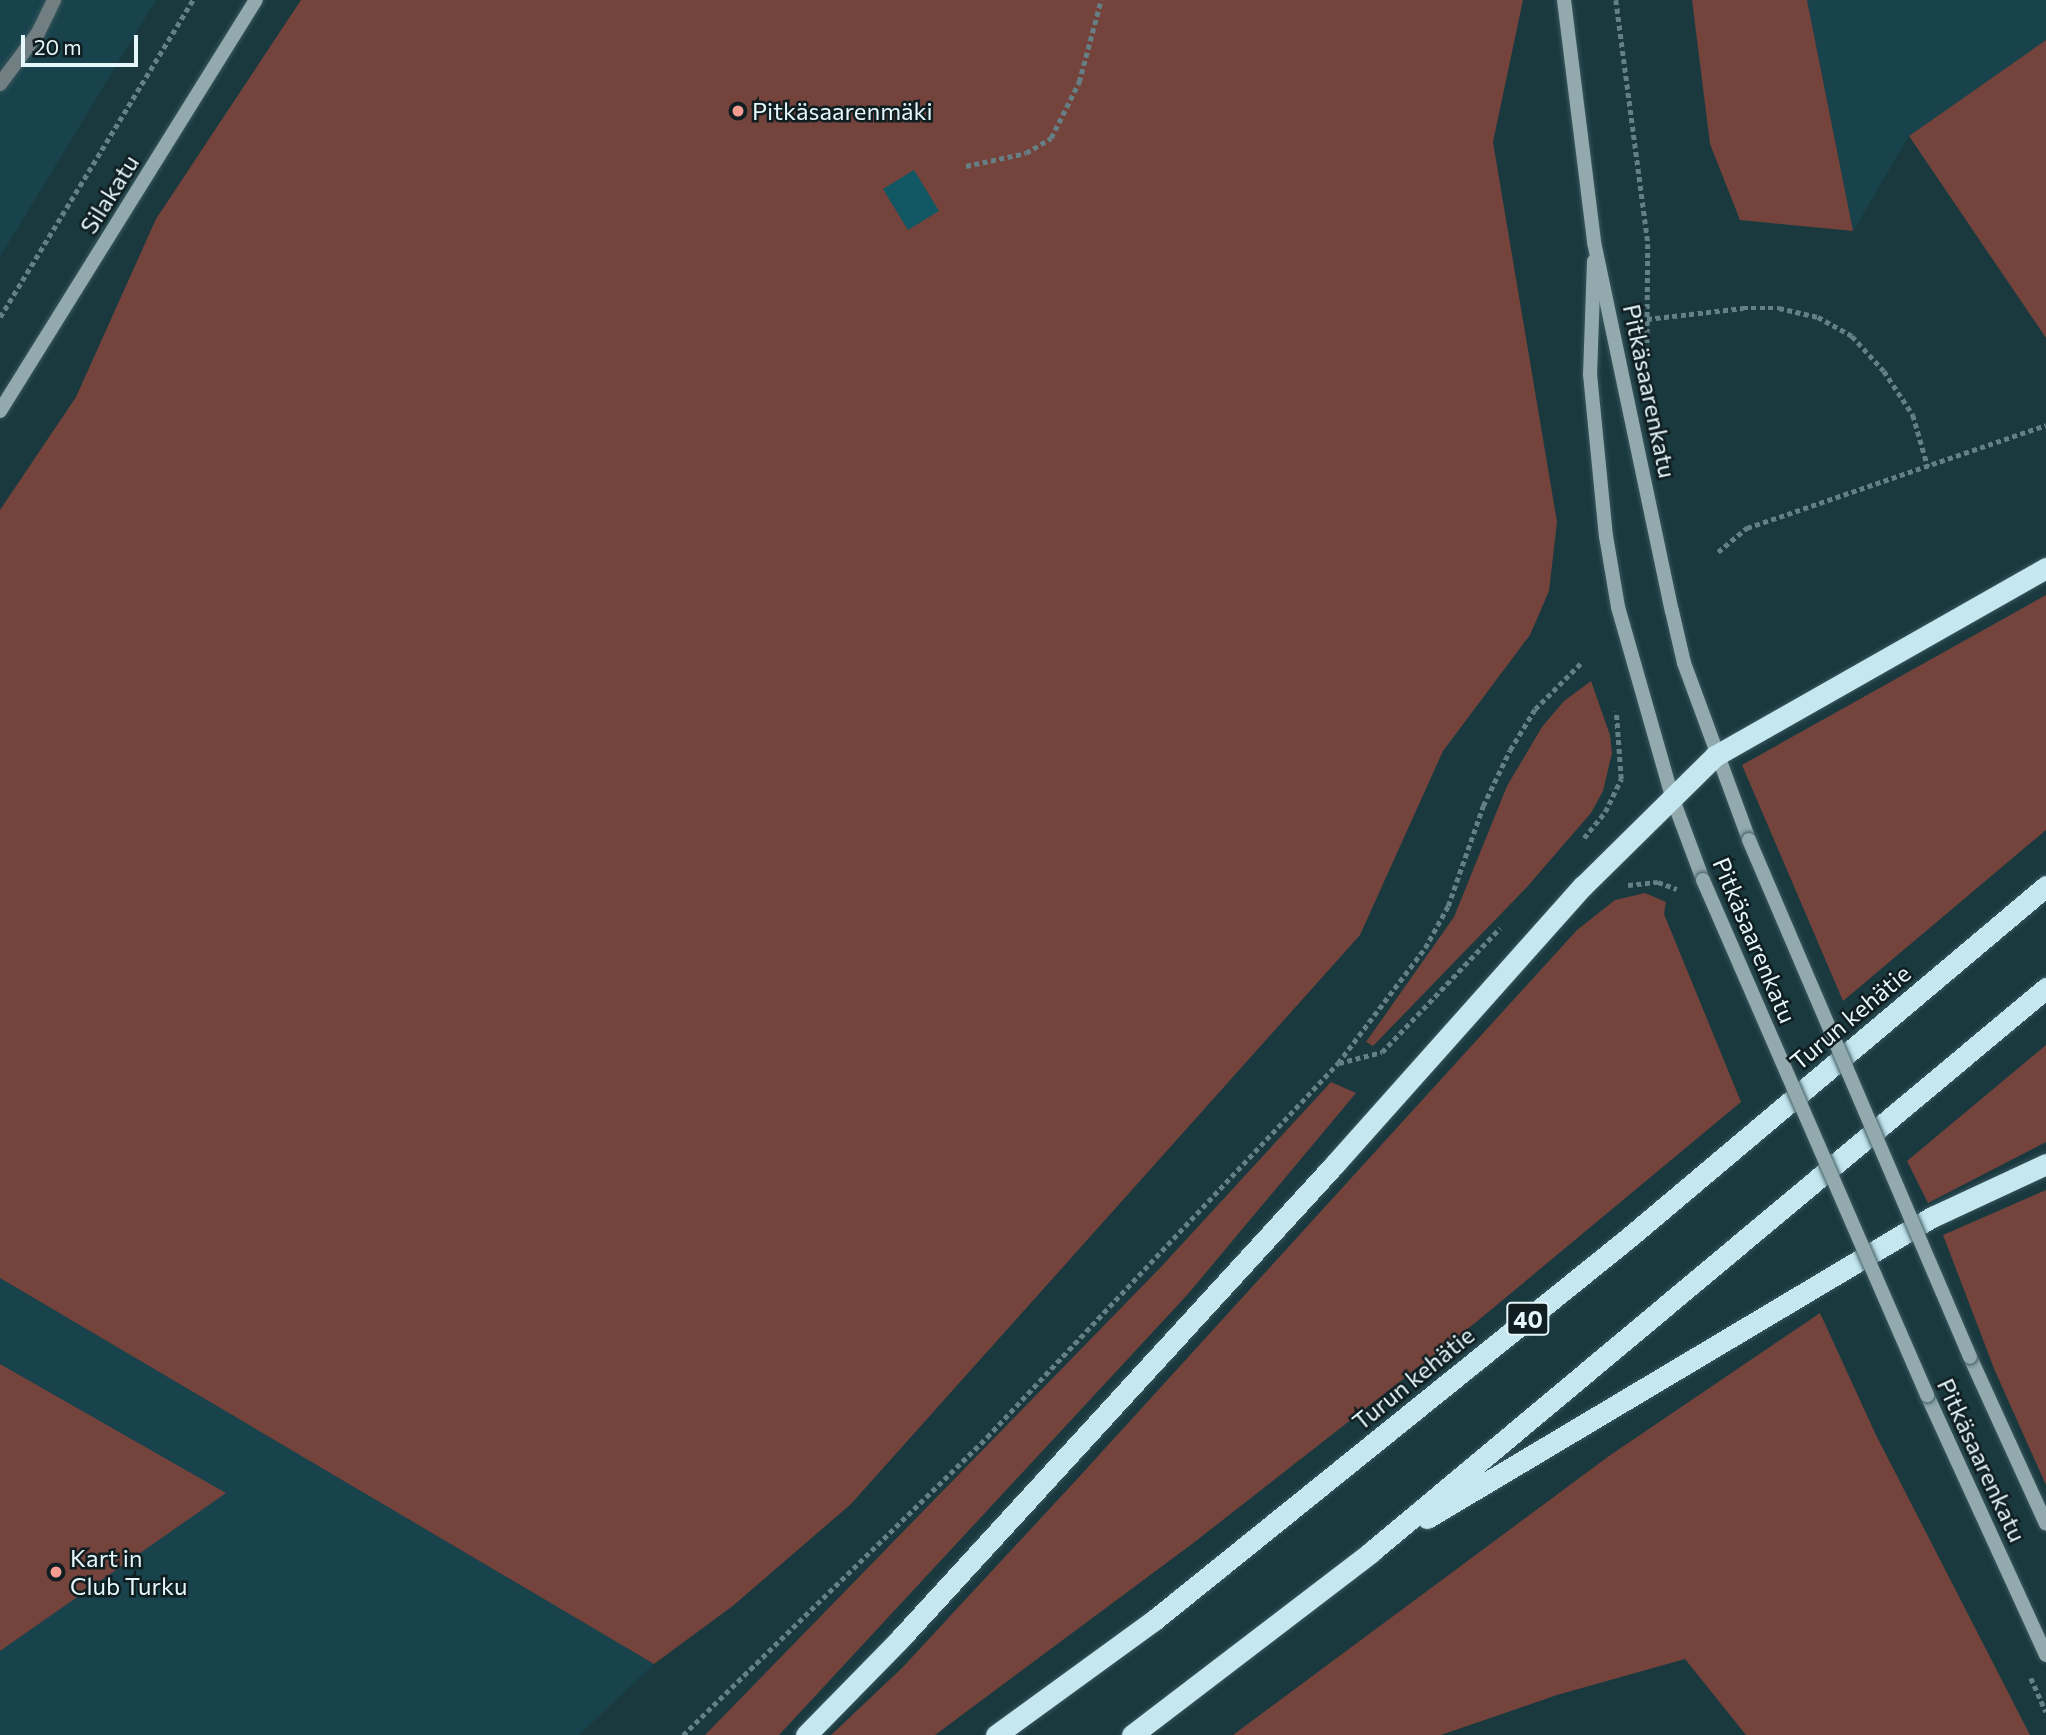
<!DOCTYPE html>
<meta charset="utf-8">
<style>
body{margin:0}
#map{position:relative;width:2046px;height:1735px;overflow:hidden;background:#19393f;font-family:Commissioner,sans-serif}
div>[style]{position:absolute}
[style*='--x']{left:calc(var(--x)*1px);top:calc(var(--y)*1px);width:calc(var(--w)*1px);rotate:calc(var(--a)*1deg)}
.built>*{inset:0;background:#18434c}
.green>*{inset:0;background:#73433c}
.building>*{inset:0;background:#115764}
.path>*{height:4.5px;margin-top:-2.25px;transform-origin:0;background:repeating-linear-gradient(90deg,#658085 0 5px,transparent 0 8.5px)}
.roads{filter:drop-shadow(0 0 2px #3a575d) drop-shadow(0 0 2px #3a575d)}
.lane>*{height:14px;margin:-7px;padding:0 7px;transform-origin:7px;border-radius:7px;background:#717f82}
.secondary>*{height:14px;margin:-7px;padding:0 7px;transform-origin:7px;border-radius:7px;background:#92a9ae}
.highway>*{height:21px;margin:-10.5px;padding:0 10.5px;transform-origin:10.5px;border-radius:10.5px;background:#c4e7f0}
.bridges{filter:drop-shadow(0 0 2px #3a575d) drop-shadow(0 0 2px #3a575d)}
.secondary-bridge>*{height:14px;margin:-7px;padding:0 7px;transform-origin:7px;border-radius:7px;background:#92a9ae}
.dots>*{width:19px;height:19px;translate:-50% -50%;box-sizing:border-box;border:4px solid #101e21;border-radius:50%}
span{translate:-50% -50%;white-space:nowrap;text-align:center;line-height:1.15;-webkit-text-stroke:5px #101e21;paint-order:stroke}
.shield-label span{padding:2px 5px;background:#101e21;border:2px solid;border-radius:5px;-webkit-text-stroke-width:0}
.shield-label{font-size:23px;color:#e5f7fb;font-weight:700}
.poi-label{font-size:24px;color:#e5f7fb}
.left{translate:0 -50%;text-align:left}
.street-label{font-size:24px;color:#e5f7fb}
.scale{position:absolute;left:21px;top:35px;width:117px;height:32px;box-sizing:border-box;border:4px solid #e5f7fb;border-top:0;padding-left:9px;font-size:21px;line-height:24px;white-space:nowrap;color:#e5f7fb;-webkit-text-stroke:5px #101e21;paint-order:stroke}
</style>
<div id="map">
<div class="built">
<i style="clip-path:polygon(0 0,156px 0,0 257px)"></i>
<i style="clip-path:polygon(1807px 0,2046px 0,2046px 40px,1909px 136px,1853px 231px)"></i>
<i style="clip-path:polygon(0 1278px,654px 1664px,579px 1735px,0 1735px,0 1651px,225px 1493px,0 1364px)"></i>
</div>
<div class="green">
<i style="clip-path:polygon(301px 0,1523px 0,1493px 142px,1557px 522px,1549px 591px,1530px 635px,1443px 751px,1360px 935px,851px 1504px,734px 1605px,654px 1664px,0 1278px,0 510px,76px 397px,156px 219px)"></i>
<i style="clip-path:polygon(1692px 0,1807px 0,1853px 231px,1740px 220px,1710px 144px)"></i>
<i style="clip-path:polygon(2046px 40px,2046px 338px,1909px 136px)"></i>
<i style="clip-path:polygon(2046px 595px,2046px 830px,1843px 1001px,1742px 765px)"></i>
<i style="clip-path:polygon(1591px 681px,1610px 735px,1612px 753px,1603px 791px,1591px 813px,1527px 887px,1373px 1046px,1366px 1042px,1454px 917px,1507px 786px,1542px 727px,1564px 701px)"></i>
<i style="clip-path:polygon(1645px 893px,1666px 902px,1664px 914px,1741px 1102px,1475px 1323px,1192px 1544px,935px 1735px,831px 1735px,902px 1668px,1079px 1477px,1577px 930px,1615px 900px)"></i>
<i style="clip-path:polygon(2046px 1045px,2046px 1142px,1928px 1203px,1907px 1161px)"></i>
<i style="clip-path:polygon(1331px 1082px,1356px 1093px,1188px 1294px,779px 1735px,705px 1735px,1160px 1268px)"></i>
<i style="clip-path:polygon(2046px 1190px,2046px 1485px,1995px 1371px,1943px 1235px)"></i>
<i style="clip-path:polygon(1820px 1313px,1876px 1435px,2030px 1735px,1746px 1735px,1685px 1659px,1557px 1695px,1441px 1735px,1233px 1735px,1609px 1456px)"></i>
<i style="clip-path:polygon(0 1364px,226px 1493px,0 1651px)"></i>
</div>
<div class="building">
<i style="clip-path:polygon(914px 170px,939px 211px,908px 230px,883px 189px)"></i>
</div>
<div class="path">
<i style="--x:1616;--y:0;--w:246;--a:82.5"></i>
<i style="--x:1648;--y:244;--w:107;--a:90.5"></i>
<i style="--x:966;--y:166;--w:61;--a:-12.2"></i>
<i style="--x:1026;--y:153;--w:29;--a:-31"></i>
<i style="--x:1051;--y:138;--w:63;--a:-63.4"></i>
<i style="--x:1079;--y:82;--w:85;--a:-75"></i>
<i style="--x:0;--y:317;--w:371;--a:-58.7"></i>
<i style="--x:1647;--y:319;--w:97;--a:-6.5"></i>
<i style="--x:1743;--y:308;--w:36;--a:0"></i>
<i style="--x:1779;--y:308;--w:40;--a:13"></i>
<i style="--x:1818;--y:317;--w:39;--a:29"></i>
<i style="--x:1852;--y:336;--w:47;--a:47.6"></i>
<i style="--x:1884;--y:371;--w:53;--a:56.6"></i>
<i style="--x:1913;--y:415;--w:54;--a:73.9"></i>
<i style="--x:1718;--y:552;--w:38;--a:-40"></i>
<i style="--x:1747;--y:528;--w:316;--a:-19"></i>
<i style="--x:1584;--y:838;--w:33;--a:-51"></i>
<i style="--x:1605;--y:812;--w:37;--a:-64"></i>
<i style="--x:1621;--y:779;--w:68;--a:-94.2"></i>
<i style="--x:1628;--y:885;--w:30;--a:-6"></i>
<i style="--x:1658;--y:882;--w:20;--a:20"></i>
<i style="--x:1339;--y:1063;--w:44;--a:-14.3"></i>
<i style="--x:1382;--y:1052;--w:171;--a:-46.4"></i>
<i style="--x:2031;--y:1678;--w:37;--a:66"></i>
<i style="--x:683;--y:1735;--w:426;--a:-44.4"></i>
<i style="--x:987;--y:1437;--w:513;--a:-46.82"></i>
<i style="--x:1338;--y:1063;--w:144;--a:-52.9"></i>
<i style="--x:1425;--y:948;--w:48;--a:-61.3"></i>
<i style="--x:1448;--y:906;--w:106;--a:-70.7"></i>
<i style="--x:1483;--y:806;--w:62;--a:-64.3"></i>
<i style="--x:1510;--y:750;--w:48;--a:-58.6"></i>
<i style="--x:1535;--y:709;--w:66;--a:-45"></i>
</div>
<div class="roads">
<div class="lane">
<i style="--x:0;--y:84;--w:64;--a:-53.3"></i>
<i style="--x:38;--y:33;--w:37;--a:-64"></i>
</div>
<div class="secondary">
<i style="--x:1564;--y:0;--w:244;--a:82.9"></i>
<i style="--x:1594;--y:242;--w:377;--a:78.1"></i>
<i style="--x:1672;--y:611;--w:53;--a:77"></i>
<i style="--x:1684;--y:663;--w:189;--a:69.8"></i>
<i style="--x:1594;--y:261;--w:113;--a:92"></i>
<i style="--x:1590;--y:374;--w:163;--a:84.4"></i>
<i style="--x:1606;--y:536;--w:72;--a:80.4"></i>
<i style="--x:1618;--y:607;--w:198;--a:74.1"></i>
<i style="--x:1672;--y:797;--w:89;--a:69.5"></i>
<i style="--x:0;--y:411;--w:484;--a:-58.1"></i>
<i style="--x:1970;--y:1357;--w:183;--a:65.5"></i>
<i style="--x:1927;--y:1395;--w:286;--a:65.4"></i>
</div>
<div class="highway">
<i style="--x:1427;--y:1518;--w:588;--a:-30.8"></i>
<i style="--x:1932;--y:1217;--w:126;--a:-24.9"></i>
<i style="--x:806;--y:1735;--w:133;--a:-45.6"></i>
<i style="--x:899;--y:1640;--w:644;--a:-47.52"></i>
<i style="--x:1334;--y:1165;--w:374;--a:-48.3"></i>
<i style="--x:1583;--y:886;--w:185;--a:-44.6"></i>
<i style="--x:1715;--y:756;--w:381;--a:-29.6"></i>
<i style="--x:996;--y:1735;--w:194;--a:-36"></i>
<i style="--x:1153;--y:1621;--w:609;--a:-38.87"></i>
<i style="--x:1627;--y:1239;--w:548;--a:-40.11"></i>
<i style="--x:1132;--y:1735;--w:301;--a:-37.4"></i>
<i style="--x:1371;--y:1552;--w:880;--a:-39.88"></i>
</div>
</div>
<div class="bridges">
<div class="secondary-bridge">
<i style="--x:1749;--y:840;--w:562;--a:66.85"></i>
<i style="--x:1703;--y:880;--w:562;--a:66.49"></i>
</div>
</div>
<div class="dots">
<i style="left:738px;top:111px;background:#f59c91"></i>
<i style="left:56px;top:1572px;background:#f59c91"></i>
</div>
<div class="shield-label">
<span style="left:1528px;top:1319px">40</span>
</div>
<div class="poi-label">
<span class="left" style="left:752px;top:111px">Pitkäsaarenmäki</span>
<span class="left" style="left:70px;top:1572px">Kart in<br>Club Turku</span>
</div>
<div class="street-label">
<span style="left:109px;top:194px;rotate:-58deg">Silakatu</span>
<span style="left:1650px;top:391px;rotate:78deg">Pitkäsaarenkatu</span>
<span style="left:1755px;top:940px;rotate:67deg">Pitkäsaarenkatu</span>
<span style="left:1850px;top:1017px;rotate:-40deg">Turun kehätie</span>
<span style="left:1413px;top:1378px;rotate:-39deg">Turun kehätie</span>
<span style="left:1982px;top:1460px;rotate:65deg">Pitkäsaarenkatu</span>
</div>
<div class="scale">20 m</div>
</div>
